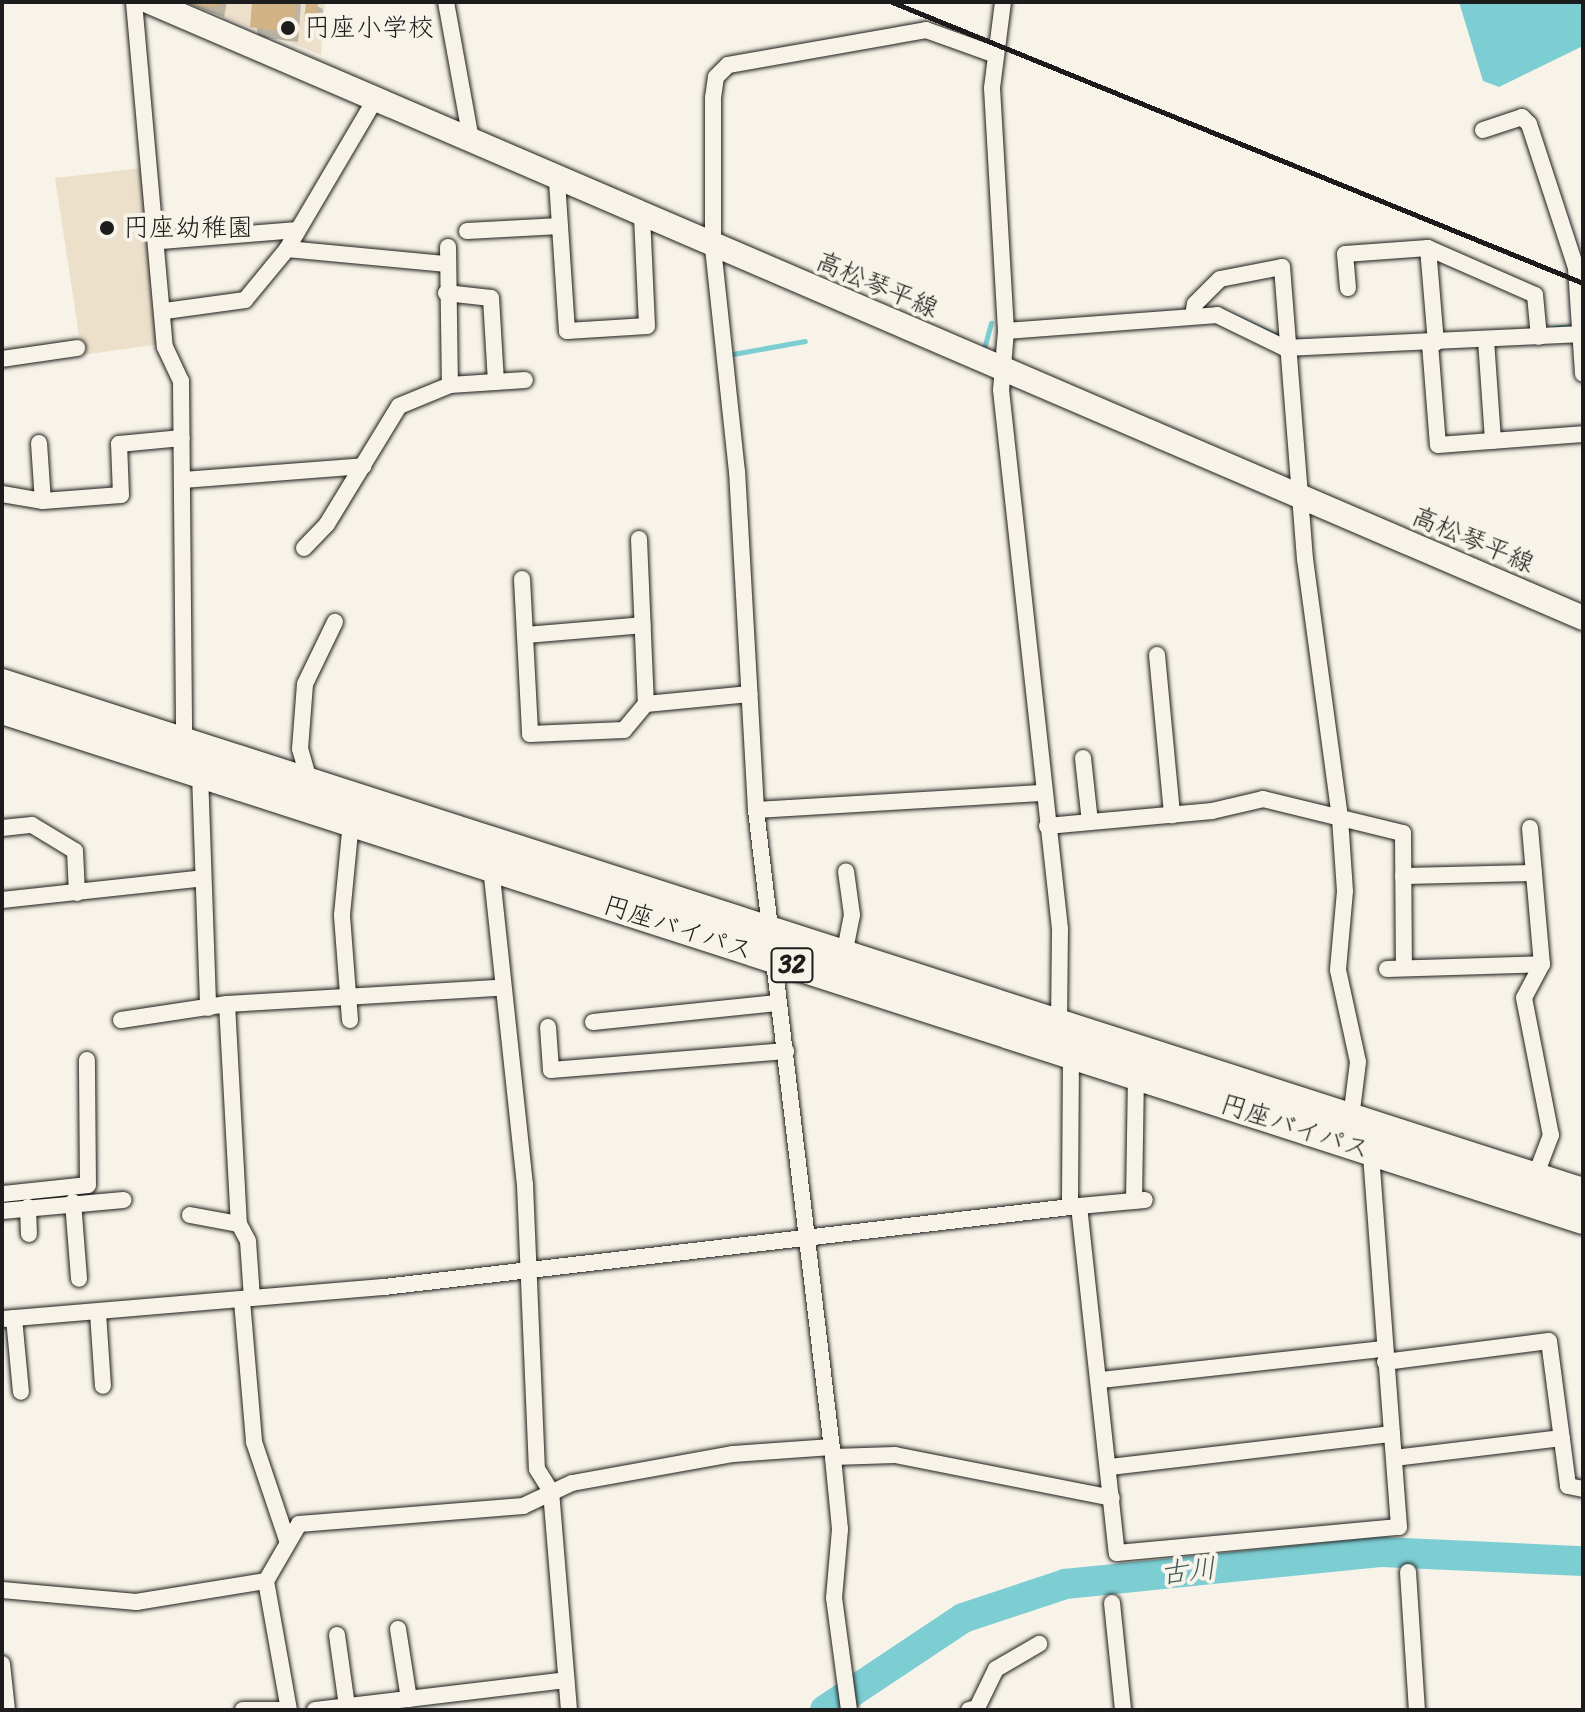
<!DOCTYPE html>
<meta charset="utf-8">
<style>
body{margin:0}
#map{position:relative;width:1585px;height:1712px;overflow:hidden;background:#f7f3e8;font-family:Sriracha,"Klee One",sans-serif}
div>[style]{position:absolute}
[style*='--x']{left:calc(var(--x)*1px);top:calc(var(--y)*1px);width:calc(var(--w)*1px);rotate:calc(var(--a)*1deg)}
.built>*{inset:0;background:#ece0cb}
.water>*{inset:0;background:#7dced3}
.shadow>*{inset:0;background:#0003}
.stream>*{height:5px;margin:-2.5px;padding:0 2.5px;transform-origin:2.5px;border-radius:2.5px;background:#7dced3}
.river>*{height:30px;margin:-15px;padding:0 15px;transform-origin:15px;border-radius:15px;background:#7dced3}
.building>*{inset:0;background:#d2b386}
.roads{filter:drop-shadow(0 0 2px #1c1c1c) drop-shadow(0 0 2px #1c1c1c)}
.minor>*{height:16px;margin:-8px;padding:0 8px;transform-origin:8px;border-radius:8px;background:#f7f3e8}
.secondary>*{height:24px;margin:-12px;padding:0 12px;transform-origin:12px;border-radius:12px;background:#f7f3e8}
.trunk>*{height:28px;margin:-14px;padding:0 14px;transform-origin:14px;border-radius:14px;background:#f7f3e8}
.rail>*{height:5px;margin:-2.5px;padding:0 2.5px;transform-origin:2.5px;border-radius:2.5px;background:#1c1c1c}
.dots>*{width:22px;height:22px;translate:-50% -50%;box-sizing:border-box;border:4px solid #f7f3e8;border-radius:50%}
span{translate:-50% -50%;white-space:nowrap;text-align:center;line-height:1.15;-webkit-text-stroke:8px #f7f3e8;paint-order:stroke}
.shield-label span{padding:2px 6px;background:#f7f3e8;border:2px solid;border-radius:6px;-webkit-text-stroke-width:0}
.shield-label{font-size:24px;color:#1c1c1c;font-weight:700}
.poi-label{font-size:26px;color:#1c1c1c}
.left{translate:0 -50%;text-align:left}
.street-label{font-size:26px;color:#1c1c1c}
.water-label{font-size:28px;color:#3e5a5c;font-style:italic}
.frame{position:absolute;inset:0;border:4px solid #1c1c1c;pointer-events:none}
</style>
<div id="map">
<div class="built">
<i style="clip-path:polygon(185px 2px,325px 2px,321px 55px)"></i>
<i style="clip-path:polygon(142px 168px,145px 215px,157px 243px,160px 344px,82px 355px,55px 178px)"></i>
</div>
<div class="water">
<i style="clip-path:polygon(1459px 2px,1583px 2px,1583px 46px,1499px 87px,1483px 81px)"></i>
</div>
<div class="shadow">
<i style="clip-path:polygon(227px 2px,224px 17px,183px 2px)"></i>
<i style="clip-path:polygon(254px 2px,301px 2px,298px 42px,258px 37px)"></i>
<i style="clip-path:polygon(308px 2px,323px 9px,322px 31px,306px 20px)"></i>
</div>
<div class="stream">
<i style="--x:1218;--y:309;--w:68;--a:24.3"></i>
<i style="--x:1553;--y:328;--w:19;--a:-6"></i>
<i style="--x:985;--y:345;--w:23;--a:-75"></i>
<i style="--x:733;--y:354;--w:73;--a:-10.2"></i>
</div>
<div class="river">
<i style="--x:825;--y:1710;--w:166;--a:-33.7"></i>
<i style="--x:963;--y:1618;--w:108;--a:-18.4"></i>
<i style="--x:1065;--y:1584;--w:319;--a:-5.8"></i>
<i style="--x:1382;--y:1552;--w:201;--a:2.6"></i>
</div>
<div class="building">
<i style="clip-path:polygon(197px 2px,219px 2px,219px 7px,196px 6px)"></i>
<i style="clip-path:polygon(252px 2px,296px 2px,293px 32px,250px 27px)"></i>
<i style="clip-path:polygon(306px 2px,318px 2px,317px 22px,304px 21px)"></i>
</div>
<div class="roads">
<div class="minor">
<i style="--x:134;--y:2;--w:346;--a:84.9"></i>
<i style="--x:165;--y:347;--w:38;--a:65"></i>
<i style="--x:181;--y:381;--w:360;--a:89.5"></i>
<i style="--x:446;--y:2;--w:139;--a:79.7"></i>
<i style="--x:1003;--y:2;--w:87;--a:97.3"></i>
<i style="--x:992;--y:88;--w:243;--a:86.7"></i>
<i style="--x:1006;--y:331;--w:59;--a:94.8"></i>
<i style="--x:1001;--y:390;--w:542;--a:83.75"></i>
<i style="--x:1060;--y:929;--w:95;--a:90.6"></i>
<i style="--x:1483;--y:130;--w:41;--a:-18.4"></i>
<i style="--x:1522;--y:117;--w:10;--a:45"></i>
<i style="--x:1529;--y:124;--w:151;--a:71.9"></i>
<i style="--x:1576;--y:268;--w:106;--a:86.2"></i>
<i style="--x:557;--y:181;--w:150;--a:86.2"></i>
<i style="--x:567;--y:331;--w:80;--a:-3.6"></i>
<i style="--x:647;--y:326;--w:110;--a:-92.6"></i>
<i style="--x:467;--y:231;--w:93;--a:-3.1"></i>
<i style="--x:161;--y:241;--w:137;--a:-4.6"></i>
<i style="--x:448;--y:247;--w:138;--a:89.2"></i>
<i style="--x:1428;--y:248;--w:95;--a:85.2"></i>
<i style="--x:287;--y:249;--w:161;--a:5.4"></i>
<i style="--x:1348;--y:288;--w:34;--a:-95"></i>
<i style="--x:1345;--y:254;--w:83;--a:-4.1"></i>
<i style="--x:1428;--y:248;--w:117;--a:23.7"></i>
<i style="--x:1535;--y:295;--w:42;--a:84.6"></i>
<i style="--x:446;--y:293;--w:45;--a:6.3"></i>
<i style="--x:491;--y:298;--w:84;--a:86.6"></i>
<i style="--x:165;--y:311;--w:81;--a:-7.8"></i>
<i style="--x:245;--y:300;--w:66;--a:-50.5"></i>
<i style="--x:287;--y:249;--w:175;--a:-59.5"></i>
<i style="--x:1193;--y:316;--w:12;--a:-81"></i>
<i style="--x:1195;--y:304;--w:35;--a:-45"></i>
<i style="--x:1220;--y:279;--w:63;--a:-11"></i>
<i style="--x:1282;--y:267;--w:293;--a:85.5"></i>
<i style="--x:1305;--y:559;--w:261;--a:82.3"></i>
<i style="--x:1340;--y:818;--w:73;--a:86.1"></i>
<i style="--x:1345;--y:891;--w:79;--a:95.1"></i>
<i style="--x:1338;--y:970;--w:94;--a:77.7"></i>
<i style="--x:1358;--y:1062;--w:56;--a:97.1"></i>
<i style="--x:1006;--y:331;--w:212;--a:-4.3"></i>
<i style="--x:1217;--y:315;--w:76;--a:25.9"></i>
<i style="--x:1285;--y:348;--w:298;--a:-2.7"></i>
<i style="--x:1486;--y:340;--w:101;--a:86"></i>
<i style="--x:1430;--y:344;--w:101;--a:85.5"></i>
<i style="--x:1438;--y:445;--w:145;--a:-4.3"></i>
<i style="--x:2;--y:359;--w:76;--a:-8.3"></i>
<i style="--x:39;--y:443;--w:58;--a:86.1"></i>
<i style="--x:183;--y:480;--w:181;--a:-4.4"></i>
<i style="--x:2;--y:494;--w:42;--a:9.7"></i>
<i style="--x:43;--y:501;--w:78;--a:-4.4"></i>
<i style="--x:121;--y:495;--w:51;--a:-92.2"></i>
<i style="--x:119;--y:444;--w:63;--a:-5.4"></i>
<i style="--x:639;--y:539;--w:165;--a:87.6"></i>
<i style="--x:304;--y:548;--w:33;--a:-46"></i>
<i style="--x:327;--y:524;--w:138;--a:-58.6"></i>
<i style="--x:399;--y:406;--w:55;--a:-22.4"></i>
<i style="--x:450;--y:385;--w:75;--a:-3.8"></i>
<i style="--x:522;--y:579;--w:155;--a:87"></i>
<i style="--x:530;--y:734;--w:94;--a:-2.4"></i>
<i style="--x:624;--y:730;--w:34;--a:-50"></i>
<i style="--x:646;--y:704;--w:104;--a:-5.5"></i>
<i style="--x:525;--y:635;--w:118;--a:-4.8"></i>
<i style="--x:1157;--y:655;--w:161;--a:84.6"></i>
<i style="--x:1083;--y:758;--w:64;--a:83.8"></i>
<i style="--x:200;--y:774;--w:234;--a:88"></i>
<i style="--x:309;--y:780;--w:32;--a:-106"></i>
<i style="--x:300;--y:749;--w:65;--a:-85.6"></i>
<i style="--x:305;--y:684;--w:69;--a:-64.2"></i>
<i style="--x:756;--y:810;--w:289;--a:-3.4"></i>
<i style="--x:1047;--y:826;--w:166;--a:-5.2"></i>
<i style="--x:1212;--y:811;--w:52;--a:-13.2"></i>
<i style="--x:1263;--y:799;--w:144;--a:13.7"></i>
<i style="--x:1403;--y:833;--w:135;--a:89.6"></i>
<i style="--x:2;--y:828;--w:30;--a:-6"></i>
<i style="--x:32;--y:825;--w:50;--a:31.2"></i>
<i style="--x:75;--y:851;--w:42;--a:87.3"></i>
<i style="--x:1530;--y:828;--w:137;--a:85"></i>
<i style="--x:1542;--y:964;--w:38;--a:118"></i>
<i style="--x:1524;--y:998;--w:140;--a:78.9"></i>
<i style="--x:1551;--y:1135;--w:45;--a:110.9"></i>
<i style="--x:491;--y:867;--w:320;--a:83.9"></i>
<i style="--x:525;--y:1185;--w:284;--a:87.6"></i>
<i style="--x:537;--y:1469;--w:26;--a:58"></i>
<i style="--x:551;--y:1491;--w:220;--a:85.3"></i>
<i style="--x:1403;--y:876;--w:131;--a:-1.3"></i>
<i style="--x:2;--y:900;--w:202;--a:-6.2"></i>
<i style="--x:844;--y:955;--w:41;--a:-78.7"></i>
<i style="--x:852;--y:915;--w:44;--a:-97.8"></i>
<i style="--x:1387;--y:969;--w:155;--a:-1.8"></i>
<i style="--x:227;--y:1004;--w:220;--a:86.9"></i>
<i style="--x:239;--y:1224;--w:19;--a:62"></i>
<i style="--x:248;--y:1241;--w:57;--a:86"></i>
<i style="--x:121;--y:1020;--w:107;--a:-8.6"></i>
<i style="--x:227;--y:1004;--w:273;--a:-3.4"></i>
<i style="--x:350;--y:1020;--w:105;--a:-94.4"></i>
<i style="--x:342;--y:915;--w:93;--a:-84.5"></i>
<i style="--x:593;--y:1022;--w:185;--a:-5.9"></i>
<i style="--x:548;--y:1027;--w:43;--a:86"></i>
<i style="--x:551;--y:1070;--w:236;--a:-4.6"></i>
<i style="--x:1071;--y:1056;--w:151;--a:90.4"></i>
<i style="--x:1070;--y:1207;--w:9;--a:-6"></i>
<i style="--x:1079;--y:1206;--w:349;--a:83.8"></i>
<i style="--x:1117;--y:1553;--w:283;--a:-5.3"></i>
<i style="--x:1399;--y:1527;--w:377;--a:-94.3"></i>
<i style="--x:2;--y:1194;--w:86;--a:-6"></i>
<i style="--x:88;--y:1185;--w:125;--a:-90.5"></i>
<i style="--x:1134;--y:1201;--w:124;--a:-89.1"></i>
<i style="--x:73;--y:1202;--w:77;--a:85.5"></i>
<i style="--x:1079;--y:1206;--w:66;--a:-5.2"></i>
<i style="--x:28;--y:1207;--w:27;--a:88"></i>
<i style="--x:2;--y:1211;--w:122;--a:-5.2"></i>
<i style="--x:190;--y:1215;--w:50;--a:10.4"></i>
<i style="--x:242;--y:1301;--w:142;--a:85.1"></i>
<i style="--x:254;--y:1442;--w:103;--a:71.4"></i>
<i style="--x:98;--y:1313;--w:73;--a:86.1"></i>
<i style="--x:14;--y:1318;--w:74;--a:84.6"></i>
<i style="--x:2;--y:1319;--w:383;--a:-4.8"></i>
<i style="--x:384;--y:1287;--w:691;--a:-6.65"></i>
<i style="--x:1385;--y:1362;--w:165;--a:-7.3"></i>
<i style="--x:1549;--y:1341;--w:146;--a:82.5"></i>
<i style="--x:1568;--y:1486;--w:15;--a:11"></i>
<i style="--x:1101;--y:1380;--w:284;--a:-6.3"></i>
<i style="--x:833;--y:1457;--w:62;--a:-1.8"></i>
<i style="--x:895;--y:1455;--w:221;--a:11.2"></i>
<i style="--x:1394;--y:1458;--w:169;--a:-6.8"></i>
<i style="--x:1110;--y:1467;--w:284;--a:-6.7"></i>
<i style="--x:1408;--y:1572;--w:138;--a:86.3"></i>
<i style="--x:2;--y:1590;--w:135;--a:5.1"></i>
<i style="--x:136;--y:1602;--w:132;--a:-9.2"></i>
<i style="--x:1112;--y:1603;--w:108;--a:84.1"></i>
<i style="--x:398;--y:1629;--w:71;--a:81.1"></i>
<i style="--x:337;--y:1635;--w:72;--a:82"></i>
<i style="--x:2;--y:1664;--w:46;--a:83.8"></i>
<i style="--x:243;--y:1710;--w:40;--a:0"></i>
<i style="--x:289;--y:1710;--w:131;--a:-100.1"></i>
<i style="--x:266;--y:1581;--w:66;--a:-59.9"></i>
<i style="--x:299;--y:1524;--w:225;--a:-4.6"></i>
<i style="--x:523;--y:1506;--w:54;--a:-25.1"></i>
<i style="--x:572;--y:1483;--w:164;--a:-10.2"></i>
<i style="--x:733;--y:1454;--w:99;--a:-4"></i>
<i style="--x:315;--y:1710;--w:253;--a:-6.8"></i>
<i style="--x:849;--y:1710;--w:113;--a:-97.6"></i>
<i style="--x:834;--y:1598;--w:69;--a:-85"></i>
<i style="--x:840;--y:1529;--w:72;--a:-95.6"></i>
<i style="--x:833;--y:1457;--w:652;--a:-96.79"></i>
<i style="--x:756;--y:810;--w:339;--a:-93.2"></i>
<i style="--x:737;--y:472;--w:227;--a:-96.1"></i>
<i style="--x:713;--y:246;--w:148;--a:-90"></i>
<i style="--x:713;--y:98;--w:21;--a:-82"></i>
<i style="--x:716;--y:77;--w:17;--a:-45"></i>
<i style="--x:728;--y:65;--w:201;--a:-10"></i>
<i style="--x:926;--y:30;--w:71;--a:19.7"></i>
<i style="--x:969;--y:1710;--w:8;--a:-14"></i>
<i style="--x:977;--y:1708;--w:43;--a:-64"></i>
<i style="--x:996;--y:1669;--w:50;--a:-30.2"></i>
</div>
<div class="secondary">
<i style="--x:150;--y:2;--w:1560;--a:23.26"></i>
</div>
<div class="trunk">
<i style="--x:2;--y:683;--w:1661;--a:17.85"></i>
<i style="--x:2;--y:710;--w:1661;--a:17.88"></i>
</div>
</div>
<div class="rail">
<i style="--x:892;--y:2;--w:746;--a:22.13"></i>
</div>
<div class="dots">
<i style="left:288px;top:28px;background:#1c1c1c"></i>
<i style="left:107px;top:228px;background:#1c1c1c"></i>
</div>
<div class="shield-label">
<span style="left:792px;top:965px">32</span>
</div>
<div class="poi-label">
<span class="left" style="left:304px;top:28px">円座小学校</span>
<span class="left" style="left:123px;top:228px">円座幼稚園</span>
</div>
<div class="street-label">
<span style="left:877px;top:285px;rotate:23deg">高松琴平線</span>
<span style="left:1473px;top:540px;rotate:23deg">高松琴平線</span>
<span style="left:678px;top:928px;rotate:18deg">円座バイパス</span>
<span style="left:1295px;top:1127px;rotate:18deg">円座バイパス</span>
</div>
<div class="water-label">
<span style="left:1188px;top:1571px;rotate:-6deg">古川</span>
</div>
<div class="frame"></div>
</div>
